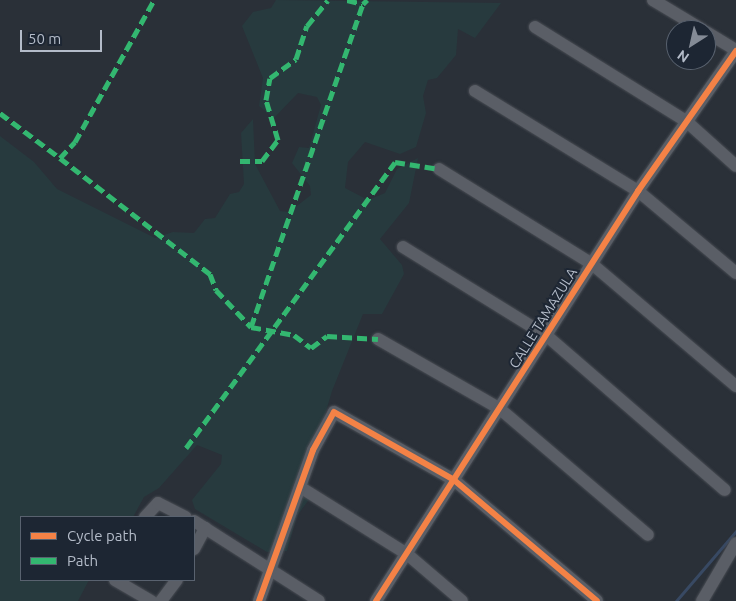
<!DOCTYPE html>
<style>
body{margin:0}
#map{position:relative;width:736px;height:601px;overflow:hidden;background:#2a3038;font-family:Ubuntu,sans-serif}
div>[style]{position:absolute}
[style*='--x']{left:calc(var(--x)*1px);top:calc(var(--y)*1px);width:calc(var(--w)*1px);rotate:calc(var(--a)*1deg)}
.green>*{inset:0;background:#273a3e}
.stream>*{height:3px;margin:-1.5px;padding:0 1.5px;transform-origin:1.5px;border-radius:1.5px;background:#384963}
.roads{filter:drop-shadow(0 0 1px #484c53) drop-shadow(0 0 1px #484c53)}
.street>*{height:12px;margin:-6px;padding:0 6px;transform-origin:6px;border-radius:6px;background:#5a5e66}
.quiet>*{height:5px;margin-top:-2.5px;transform-origin:0;background:repeating-linear-gradient(90deg,#33b770 0 10px,transparent 0 15px)}
.cycleway>*{height:6px;margin:-3px;padding:0 3px;transform-origin:3px;border-radius:3px;background:#f48246}
span{translate:-50% -50%;white-space:nowrap;text-align:center;line-height:1.15;-webkit-text-stroke:4px #1d2633;paint-order:stroke}
.street-label{font-size:14px;color:#b4bcc9}
.legend{position:absolute;left:20px;top:516px;width:175px;height:65px;box-sizing:border-box;background:#1d2633;border:1px solid #59626f;margin:0;padding:6px 9px;list-style:none;font-size:15px;color:#b4bcc9}
.legend li{display:flex;align-items:center;gap:10px;height:25px}
.legend b{width:25px;border:1px solid #59626f}
.north{position:absolute;left:666px;top:20px;width:50px;height:50px;box-sizing:border-box;background:#1d2633;border:1px solid #59626f;border-radius:50%;rotate:215deg;font-size:14px;font-weight:700;line-height:20px;text-align:center;color:#b4bcc9}
.north::after{content:'';display:block;margin:auto;width:18px;height:22px;background:#848b96;clip-path:polygon(50% 0,100% 100%,50% 72%,0 100%)}
.scale{position:absolute;left:20px;top:30px;width:82px;height:22px;box-sizing:border-box;border:2px solid #b4bcc9;border-top:0;padding-left:6px;font-size:15px;line-height:18px;white-space:nowrap;color:#b4bcc9;-webkit-text-stroke:4px #1d2633;paint-order:stroke}
</style>
<div id="map">
<div class="green">
<i style="clip-path:polygon(276px 0,501px 3px,475px 38px,458px 29px,456px 55px,437px 78px,428px 80px,423px 96px,426px 113px,416px 147px,400px 154px,365px 142px,348px 162px,345px 188px,368px 200px,385px 193px,397px 169px,418px 158px,409px 203px,380px 239px,402px 265px,404px 274px,382px 314px,363px 314px,332px 391px,308px 473px,310px 498px,297px 516px,287px 551px,267px 552px,195px 509px,192px 500px,221px 464px,222px 455px,197px 445px,159px 488px,144px 497px,133px 517px,21px 517px,21px 580px,89px 580px,78px 601px,0 601px,0 136px,34px 162px,57px 189px,155px 238px,173px 232px,194px 233px,205px 219px,215px 218px,230px 194px,239px 192px,244px 184px,241px 133px,253px 119px,255px 164px,280px 211px,289px 212px,311px 195px,310px 186px,292px 163px,299px 147px,309px 148px,321px 105px,317px 97px,298px 93px,274px 118px,259px 106px,263px 78px,242px 26px,253px 12px,271px 8px)"></i>
</div>
<div class="stream">
<i style="--x:676;--y:601;--w:92;--a:-49.4"></i>
</div>
<div class="roads">
<div class="street">
<i style="--x:653;--y:0;--w:58;--a:31"></i>
<i style="--x:535;--y:27;--w:178;--a:31.9"></i>
<i style="--x:686;--y:121;--w:67;--a:42"></i>
<i style="--x:706;--y:32;--w:35;--a:31"></i>
<i style="--x:475;--y:91;--w:191;--a:31.5"></i>
<i style="--x:638;--y:191;--w:128;--a:39.9"></i>
<i style="--x:439;--y:169;--w:180;--a:31.8"></i>
<i style="--x:592;--y:264;--w:189;--a:40.3"></i>
<i style="--x:403;--y:247;--w:169;--a:31.7"></i>
<i style="--x:547;--y:336;--w:235;--a:40.9"></i>
<i style="--x:378;--y:339;--w:141;--a:29.8"></i>
<i style="--x:500;--y:409;--w:194;--a:40.4"></i>
<i style="--x:300;--y:487;--w:126;--a:32.1"></i>
<i style="--x:407;--y:554;--w:72;--a:40.5"></i>
<i style="--x:145;--y:517;--w:19;--a:-47"></i>
<i style="--x:158;--y:503;--w:31;--a:27"></i>
<i style="--x:194;--y:521;--w:148;--a:32.6"></i>
<i style="--x:194;--y:549;--w:24;--a:-62"></i>
<i style="--x:115;--y:580;--w:42;--a:30.3"></i>
<i style="--x:161;--y:601;--w:26;--a:-53"></i>
<i style="--x:259;--y:601;--w:160;--a:-70.3"></i>
<i style="--x:313;--y:450;--w:43;--a:-61.1"></i>
<i style="--x:334;--y:412;--w:138;--a:29.5"></i>
<i style="--x:454;--y:480;--w:187;--a:40.2"></i>
<i style="--x:376;--y:601;--w:487;--a:-57.4"></i>
<i style="--x:638;--y:191;--w:171;--a:-55"></i>
<i style="--x:702;--y:601;--w:67;--a:-59.6"></i>
</div>
</div>
<div class="quiet">
<i style="--x:347;--y:0;--w:16;--a:14"></i>
<i style="--x:363;--y:4;--w:6;--a:-45"></i>
<i style="--x:0;--y:113;--w:75;--a:36.9"></i>
<i style="--x:60;--y:158;--w:22;--a:-47"></i>
<i style="--x:75;--y:142;--w:162;--a:-60.9"></i>
<i style="--x:60;--y:158;--w:190;--a:37.7"></i>
<i style="--x:210;--y:274;--w:17;--a:69"></i>
<i style="--x:216;--y:290;--w:51;--a:46.6"></i>
<i style="--x:251;--y:327;--w:44;--a:10.5"></i>
<i style="--x:294;--y:335;--w:21;--a:37"></i>
<i style="--x:311;--y:348;--w:20;--a:-37"></i>
<i style="--x:327;--y:336;--w:51;--a:3.4"></i>
<i style="--x:240;--y:161;--w:22;--a:0"></i>
<i style="--x:262;--y:161;--w:26;--a:-53"></i>
<i style="--x:278;--y:140;--w:42;--a:-106.7"></i>
<i style="--x:266;--y:100;--w:22;--a:-80"></i>
<i style="--x:270;--y:78;--w:32;--a:-36"></i>
<i style="--x:296;--y:59;--w:35;--a:-72"></i>
<i style="--x:307;--y:26;--w:33;--a:-51"></i>
<i style="--x:251;--y:327;--w:342;--a:-70.9"></i>
<i style="--x:186;--y:448;--w:354;--a:-53.8"></i>
<i style="--x:395;--y:162;--w:45;--a:9"></i>
</div>
<div class="cycleway">
<i style="--x:259;--y:601;--w:160;--a:-70.3"></i>
<i style="--x:313;--y:450;--w:43;--a:-61.1"></i>
<i style="--x:334;--y:412;--w:138;--a:29.5"></i>
<i style="--x:454;--y:480;--w:187;--a:40.2"></i>
<i style="--x:376;--y:601;--w:487;--a:-57.4"></i>
<i style="--x:638;--y:191;--w:171;--a:-55"></i>
</div>
<div class="street-label">
<span style="left:543px;top:318px;rotate:-58deg">CALLE TAMAZULA</span>
</div>
<ul class="legend">
<li><b style="height:6px;background:#f48246"></b>Cycle path</li>
<li><b style="height:6px;background:#33b770"></b>Path</li>
</ul>
<div class="north">N</div>
<div class="scale">50 m</div>
</div>
